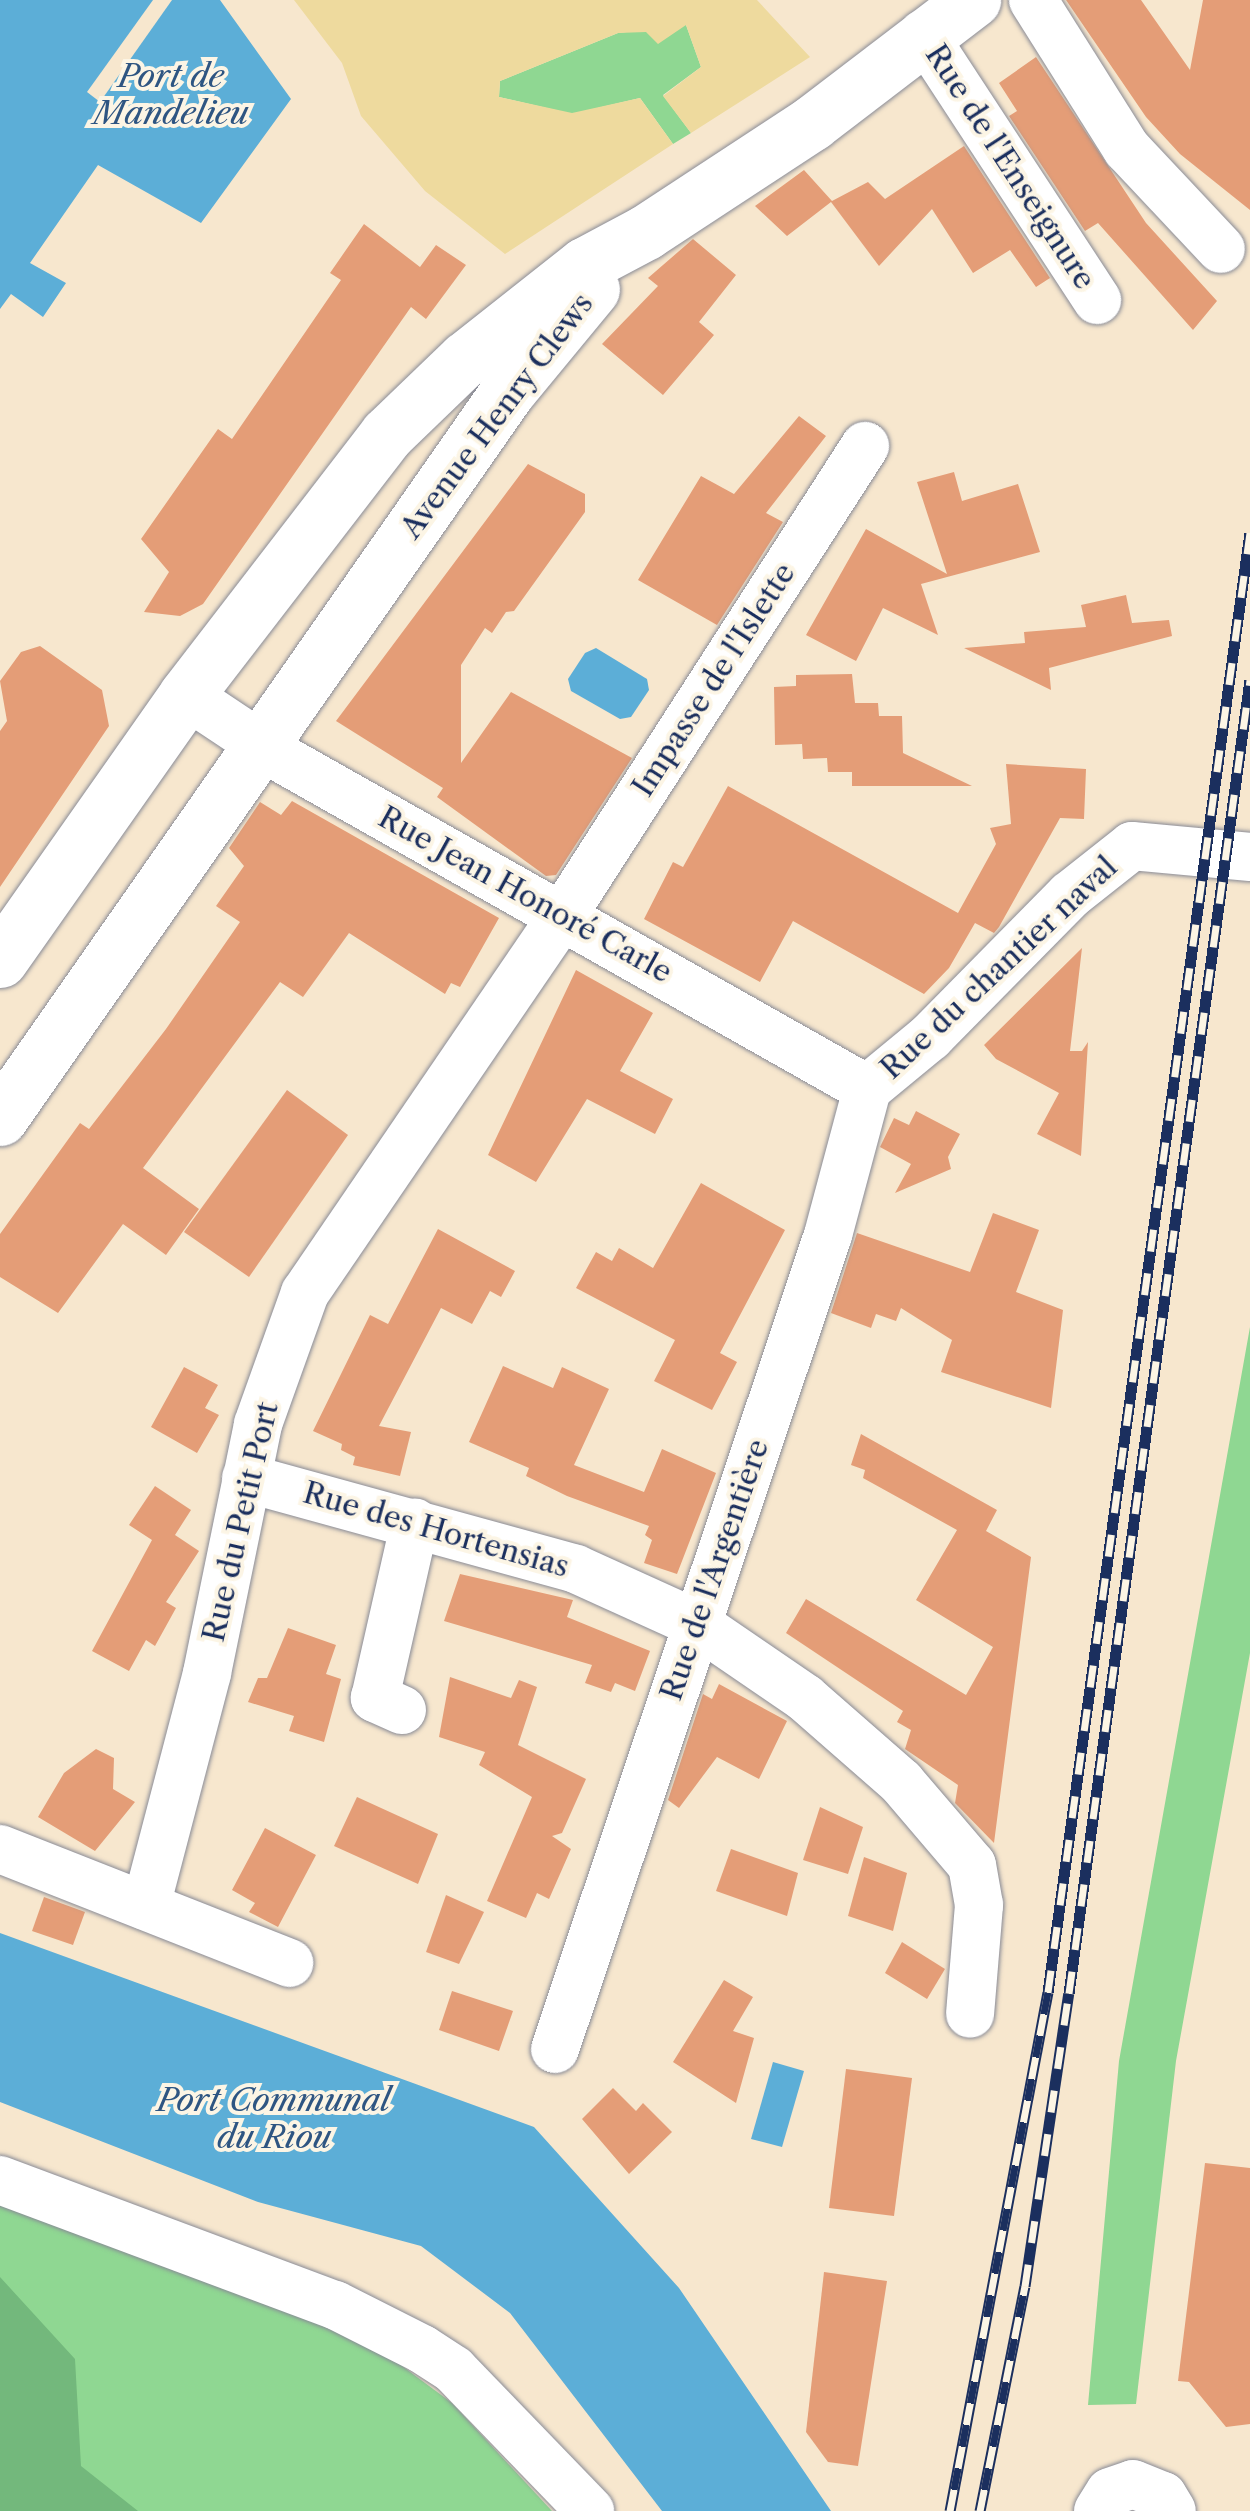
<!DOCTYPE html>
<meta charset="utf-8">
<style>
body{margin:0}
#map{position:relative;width:1250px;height:2511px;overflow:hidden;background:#f7e7ce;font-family:"Libre Caslon Text",serif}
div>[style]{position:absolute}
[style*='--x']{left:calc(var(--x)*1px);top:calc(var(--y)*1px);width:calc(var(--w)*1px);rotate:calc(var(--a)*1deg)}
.green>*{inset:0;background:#8fd792}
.forest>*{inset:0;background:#73b87c}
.sand>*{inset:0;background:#eeda9e}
.water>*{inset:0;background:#5caed7}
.pier>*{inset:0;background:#f7e7ce}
.building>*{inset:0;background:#e49d77}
.roads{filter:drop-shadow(0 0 2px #898b96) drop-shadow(0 0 2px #898b96)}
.minor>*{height:48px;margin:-24px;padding:0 24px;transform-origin:24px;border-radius:24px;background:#fff}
.major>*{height:55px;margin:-27.5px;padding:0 27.5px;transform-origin:27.5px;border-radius:27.5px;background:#fff}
.rail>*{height:11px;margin-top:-5.5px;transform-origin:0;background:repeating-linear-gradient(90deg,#fcf5e5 0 22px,#1b2f5e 0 44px);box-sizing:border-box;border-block:2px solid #1b2f5e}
span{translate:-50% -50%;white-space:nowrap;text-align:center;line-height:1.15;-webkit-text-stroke:8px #fcf5e5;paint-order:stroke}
.street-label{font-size:30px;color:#1b2f5e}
.water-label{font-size:32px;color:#2e5582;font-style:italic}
</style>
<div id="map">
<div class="green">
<i style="clip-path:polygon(686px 25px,701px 67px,663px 95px,691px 133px,673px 144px,640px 98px,572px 114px,499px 97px,500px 81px,618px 33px)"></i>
<i style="clip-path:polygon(1250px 1327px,1250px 1653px,1176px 2061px,1136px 2404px,1088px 2405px,1119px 2061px)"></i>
<i style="clip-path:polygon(0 2200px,347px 2325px,452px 2403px,552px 2511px,0 2511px)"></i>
</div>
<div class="forest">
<i style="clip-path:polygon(0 2277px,75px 2359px,81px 2466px,138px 2511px,0 2511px)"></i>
</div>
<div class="sand">
<i style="clip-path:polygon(294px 0,757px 0,810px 57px,691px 133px,663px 96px,701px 67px,686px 25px,658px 44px,646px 32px,618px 33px,500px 81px,499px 97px,572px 113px,640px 98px,673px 144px,505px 254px,425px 191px,361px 116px,342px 63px)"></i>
</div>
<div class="water">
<i style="clip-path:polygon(0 0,220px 0,291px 99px,201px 223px,98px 165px,30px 263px,66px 283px,43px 317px,11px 294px,0 309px)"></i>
<i style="clip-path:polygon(596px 648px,647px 679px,649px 690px,631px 717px,620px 719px,571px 691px,568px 679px,585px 653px)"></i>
<i style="clip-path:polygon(0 1933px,534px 2127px,679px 2288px,831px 2511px,662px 2511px,510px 2313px,421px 2246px,258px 2202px,0 2102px)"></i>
<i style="clip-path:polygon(773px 2062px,804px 2071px,782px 2147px,751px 2139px)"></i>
</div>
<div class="pier">
<i style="clip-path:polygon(153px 0,172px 0,100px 102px,87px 92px)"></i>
</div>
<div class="building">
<i style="clip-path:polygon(1066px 0,1141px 0,1190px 70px,1203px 0,1250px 0,1250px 210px,1180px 154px,1146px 117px)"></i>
<i style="clip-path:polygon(1036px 57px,1146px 223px,1217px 301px,1193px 330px,1098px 223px,1085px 231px,1009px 116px,1017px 111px,999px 83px)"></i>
<i style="clip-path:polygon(964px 146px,1050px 278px,1036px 287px,1010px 250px,973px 273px,932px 209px,879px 266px,831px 202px,787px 236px,755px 206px,804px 170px,832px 201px,868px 182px,885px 199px)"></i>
<i style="clip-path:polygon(364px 224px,420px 267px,436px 245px,466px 265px,426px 319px,411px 307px,203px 604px,180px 616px,144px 612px,169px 572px,141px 539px,218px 429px,232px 439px,341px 280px,330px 273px)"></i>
<i style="clip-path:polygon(693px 239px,736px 275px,699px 322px,714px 335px,663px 395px,602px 344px,658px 286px,648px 278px)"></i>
<i style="clip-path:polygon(799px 416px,826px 436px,766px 513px,783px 522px,717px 625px,638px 580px,701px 476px,734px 494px)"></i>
<i style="clip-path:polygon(528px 464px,585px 494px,585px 512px,514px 611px,506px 612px,492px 633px,485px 628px,461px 665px,461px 763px,511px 692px,632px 758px,556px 875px,546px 876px,437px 797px,443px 788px,336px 721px)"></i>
<i style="clip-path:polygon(954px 472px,962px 501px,1018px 484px,1040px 552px,921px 584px,938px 635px,883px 608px,856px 661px,806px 635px,866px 529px,947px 574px,917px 482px)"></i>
<i style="clip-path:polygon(1126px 595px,1132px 623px,1169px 620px,1172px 636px,1049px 668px,1051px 690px,964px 648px,1025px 643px,1024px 632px,1086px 627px,1081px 605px)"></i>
<i style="clip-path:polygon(40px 646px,102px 690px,109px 726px,0 887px,0 731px,7px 721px,0 681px,21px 652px)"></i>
<i style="clip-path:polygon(852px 674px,855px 703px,878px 703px,879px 716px,902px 716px,903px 753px,972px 786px,852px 786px,852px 772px,828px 772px,827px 758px,803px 759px,802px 744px,775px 745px,774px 687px,796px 686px,796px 675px)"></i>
<i style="clip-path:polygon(1006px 764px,1086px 769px,1084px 819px,1060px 818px,999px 927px,994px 933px,975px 923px,949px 968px,924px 994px,793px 921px,760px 982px,644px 919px,673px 862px,683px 867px,728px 786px,958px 913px,996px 844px,990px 828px,1011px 824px)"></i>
<i style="clip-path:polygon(292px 801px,499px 918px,460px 987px,451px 983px,445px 994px,349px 933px,303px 997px,280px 982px,143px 1168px,199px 1209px,166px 1255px,123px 1224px,58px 1313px,0 1277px,0 1234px,80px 1123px,89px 1129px,166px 1029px,240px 922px,216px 906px,244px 866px,229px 848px,260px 802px,281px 815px)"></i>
<i style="clip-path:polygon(1082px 948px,1070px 1051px,1082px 1051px,1088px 1042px,1081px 1156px,1037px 1134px,1059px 1093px,996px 1059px,984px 1045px)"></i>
<i style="clip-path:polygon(576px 970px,653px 1013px,620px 1071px,673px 1099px,655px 1134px,587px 1099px,536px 1182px,488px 1155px)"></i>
<i style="clip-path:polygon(287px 1090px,348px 1135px,249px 1277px,184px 1232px)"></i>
<i style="clip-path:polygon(916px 1111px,960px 1134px,948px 1157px,951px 1169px,895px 1193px,911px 1164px,880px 1147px,894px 1118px,909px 1125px)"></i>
<i style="clip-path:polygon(701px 1183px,785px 1230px,720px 1353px,737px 1362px,712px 1410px,654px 1381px,675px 1340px,576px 1288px,596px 1252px,612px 1261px,619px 1248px,653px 1268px)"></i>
<i style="clip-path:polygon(993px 1213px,1039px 1230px,1016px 1292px,1063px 1310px,1051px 1408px,941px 1372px,952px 1340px,901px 1308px,896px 1321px,876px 1314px,871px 1328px,831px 1313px,857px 1233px,970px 1272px)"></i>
<i style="clip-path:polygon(438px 1229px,515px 1271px,501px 1297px,490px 1291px,472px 1324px,441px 1308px,379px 1426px,411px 1432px,400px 1476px,353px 1465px,355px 1457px,341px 1450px,342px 1444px,313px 1431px,370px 1315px,388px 1324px)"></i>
<i style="clip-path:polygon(503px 1366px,553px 1388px,562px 1367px,609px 1389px,574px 1465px,644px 1492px,662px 1449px,716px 1473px,677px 1574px,644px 1563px,652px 1540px,645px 1535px,649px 1526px,567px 1496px,526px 1476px,529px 1468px,469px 1442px)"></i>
<i style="clip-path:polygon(184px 1367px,218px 1385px,205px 1408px,219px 1415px,197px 1453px,151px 1427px)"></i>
<i style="clip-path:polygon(861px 1434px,997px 1510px,986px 1531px,1031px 1557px,994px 1843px,955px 1803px,958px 1785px,905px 1749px,911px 1730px,897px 1722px,903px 1711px,786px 1633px,806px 1599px,966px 1695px,993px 1647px,916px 1600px,957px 1530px,863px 1478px,865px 1470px,851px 1465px)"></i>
<i style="clip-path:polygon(155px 1486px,191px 1510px,175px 1535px,199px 1551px,166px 1602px,176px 1608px,155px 1646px,146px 1640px,129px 1671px,92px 1651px,152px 1540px,129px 1525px)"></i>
<i style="clip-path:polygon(460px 1574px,573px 1600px,567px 1617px,650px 1651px,635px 1691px,615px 1683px,611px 1692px,585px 1683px,592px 1665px,444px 1621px)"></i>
<i style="clip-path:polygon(288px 1628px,336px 1645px,326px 1674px,341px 1679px,324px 1742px,289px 1731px,294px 1716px,248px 1702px,258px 1678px,267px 1678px)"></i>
<i style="clip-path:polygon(450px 1677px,511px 1698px,519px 1680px,537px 1687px,518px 1745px,586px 1779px,562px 1833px,552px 1836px,571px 1849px,549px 1899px,537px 1893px,526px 1918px,487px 1901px,532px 1797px,479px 1765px,485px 1752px,439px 1737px)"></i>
<i style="clip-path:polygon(719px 1684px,787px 1721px,759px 1779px,717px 1757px,679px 1808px,668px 1800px,703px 1694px,712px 1699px)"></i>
<i style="clip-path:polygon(96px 1749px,114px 1758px,113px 1789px,135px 1802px,95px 1851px,38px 1817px,64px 1773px)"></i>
<i style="clip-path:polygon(357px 1797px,438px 1834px,418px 1884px,334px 1846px)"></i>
<i style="clip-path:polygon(820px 1807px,863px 1827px,848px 1874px,803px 1860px)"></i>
<i style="clip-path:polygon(265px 1828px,316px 1855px,278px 1927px,249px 1912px,255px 1903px,232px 1890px)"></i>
<i style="clip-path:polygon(731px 1849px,798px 1873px,787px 1916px,716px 1891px)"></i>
<i style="clip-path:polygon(864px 1857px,907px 1873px,893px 1931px,848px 1916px)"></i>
<i style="clip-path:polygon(446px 1895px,484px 1912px,459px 1964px,426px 1952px)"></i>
<i style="clip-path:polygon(44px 1897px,85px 1912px,73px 1945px,32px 1931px)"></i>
<i style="clip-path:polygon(902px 1942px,945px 1969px,927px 1999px,885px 1973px)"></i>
<i style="clip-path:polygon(724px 1980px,753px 1997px,733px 2031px,754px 2038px,736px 2103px,673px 2062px)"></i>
<i style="clip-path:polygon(452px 1991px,513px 2011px,499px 2051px,439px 2030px)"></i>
<i style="clip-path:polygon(846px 2069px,912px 2078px,894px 2216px,829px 2208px)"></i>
<i style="clip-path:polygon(613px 2088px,636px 2111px,643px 2103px,672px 2132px,629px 2174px,582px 2119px)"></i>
<i style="clip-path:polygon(1205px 2163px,1250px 2168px,1250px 2424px,1226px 2427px,1189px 2382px,1178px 2381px)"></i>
<i style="clip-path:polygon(824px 2272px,887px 2281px,858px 2466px,828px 2462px,806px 2432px)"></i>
</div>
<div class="roads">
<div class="minor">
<i style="--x:1033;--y:0;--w:176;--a:57.8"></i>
<i style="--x:1127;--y:149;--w:137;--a:46.8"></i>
<i style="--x:923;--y:34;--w:318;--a:56.8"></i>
<i style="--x:186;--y:695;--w:112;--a:33.7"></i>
<i style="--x:279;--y:757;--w:675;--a:29.45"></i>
<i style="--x:867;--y:1089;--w:82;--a:-39.5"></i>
<i style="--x:930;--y:1037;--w:199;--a:-45.4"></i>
<i style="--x:1070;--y:895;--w:79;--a:-38.3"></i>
<i style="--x:1132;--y:846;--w:119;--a:5.3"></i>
<i style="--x:246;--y:1478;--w:342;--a:15.4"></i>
<i style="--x:576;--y:1569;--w:133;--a:24.4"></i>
<i style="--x:697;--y:1624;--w:131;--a:34.4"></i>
<i style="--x:805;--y:1698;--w:128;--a:41.2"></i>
<i style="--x:901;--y:1782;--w:109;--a:49.5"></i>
<i style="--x:972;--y:1865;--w:41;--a:80.1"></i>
<i style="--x:979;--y:1905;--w:109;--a:94.7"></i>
<i style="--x:402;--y:1710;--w:30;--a:-156"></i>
<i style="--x:375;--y:1698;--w:180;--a:-77.2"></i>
<i style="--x:0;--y:1849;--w:311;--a:21.5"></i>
<i style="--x:146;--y:1906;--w:241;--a:-75.3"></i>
<i style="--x:207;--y:1673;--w:254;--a:-78.4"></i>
<i style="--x:258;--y:1424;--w:139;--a:-70.3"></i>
<i style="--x:305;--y:1293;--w:458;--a:-55.7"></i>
<i style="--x:563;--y:915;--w:558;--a:-57.22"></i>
<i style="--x:555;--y:2049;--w:859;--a:-71.46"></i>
<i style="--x:828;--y:1235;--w:151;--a:-75"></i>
<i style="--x:0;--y:2180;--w:358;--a:20.5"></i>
<i style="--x:335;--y:2305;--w:97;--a:26.8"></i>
<i style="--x:422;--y:2349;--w:38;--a:33"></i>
<i style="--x:454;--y:2370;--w:196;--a:46"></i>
<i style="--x:1098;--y:2511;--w:22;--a:-58"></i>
<i style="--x:1110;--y:2492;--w:24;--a:-19"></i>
<i style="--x:1133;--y:2484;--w:32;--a:22"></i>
<i style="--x:1163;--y:2496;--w:17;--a:59"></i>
</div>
<div class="major">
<i style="--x:0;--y:960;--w:324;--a:-54.9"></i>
<i style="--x:186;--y:695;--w:329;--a:-52.4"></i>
<i style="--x:387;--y:434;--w:108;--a:-43.9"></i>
<i style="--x:465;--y:359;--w:152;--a:-38.3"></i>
<i style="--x:584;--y:265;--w:70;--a:-28"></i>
<i style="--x:646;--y:232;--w:199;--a:-33.3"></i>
<i style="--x:812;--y:123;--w:203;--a:-37.4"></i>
<i style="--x:0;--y:1118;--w:887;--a:-55.06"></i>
<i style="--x:508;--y:391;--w:132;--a:-50.5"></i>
</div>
</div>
<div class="rail">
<i style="--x:950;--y:2511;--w:528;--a:-79.31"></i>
<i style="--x:1048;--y:1992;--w:1473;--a:-82.12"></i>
<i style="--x:980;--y:2511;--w:229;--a:-78.7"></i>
<i style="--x:1025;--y:2286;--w:296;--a:-81.5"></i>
<i style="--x:1069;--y:1993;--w:1325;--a:-82.15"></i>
</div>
<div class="street-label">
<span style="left:1010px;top:167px;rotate:57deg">Rue de l'Enseignure</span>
<span style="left:497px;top:416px;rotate:-53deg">Avenue Henry Clews</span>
<span style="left:714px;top:680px;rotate:-57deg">Impasse de l'Islette</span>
<span style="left:525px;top:895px;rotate:29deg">Rue Jean Honoré Carle</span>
<span style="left:999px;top:968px;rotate:-43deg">Rue du chantier naval</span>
<span style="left:241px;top:1522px;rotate:-77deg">Rue du Petit Port</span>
<span style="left:436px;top:1530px;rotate:16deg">Rue des Hortensias</span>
<span style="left:715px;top:1570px;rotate:-71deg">Rue de l'Argentière</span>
</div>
<div class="water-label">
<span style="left:171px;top:95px">Port de<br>Mandelieu</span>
<span style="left:274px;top:2119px">Port Communal<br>du Riou</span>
</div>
</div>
